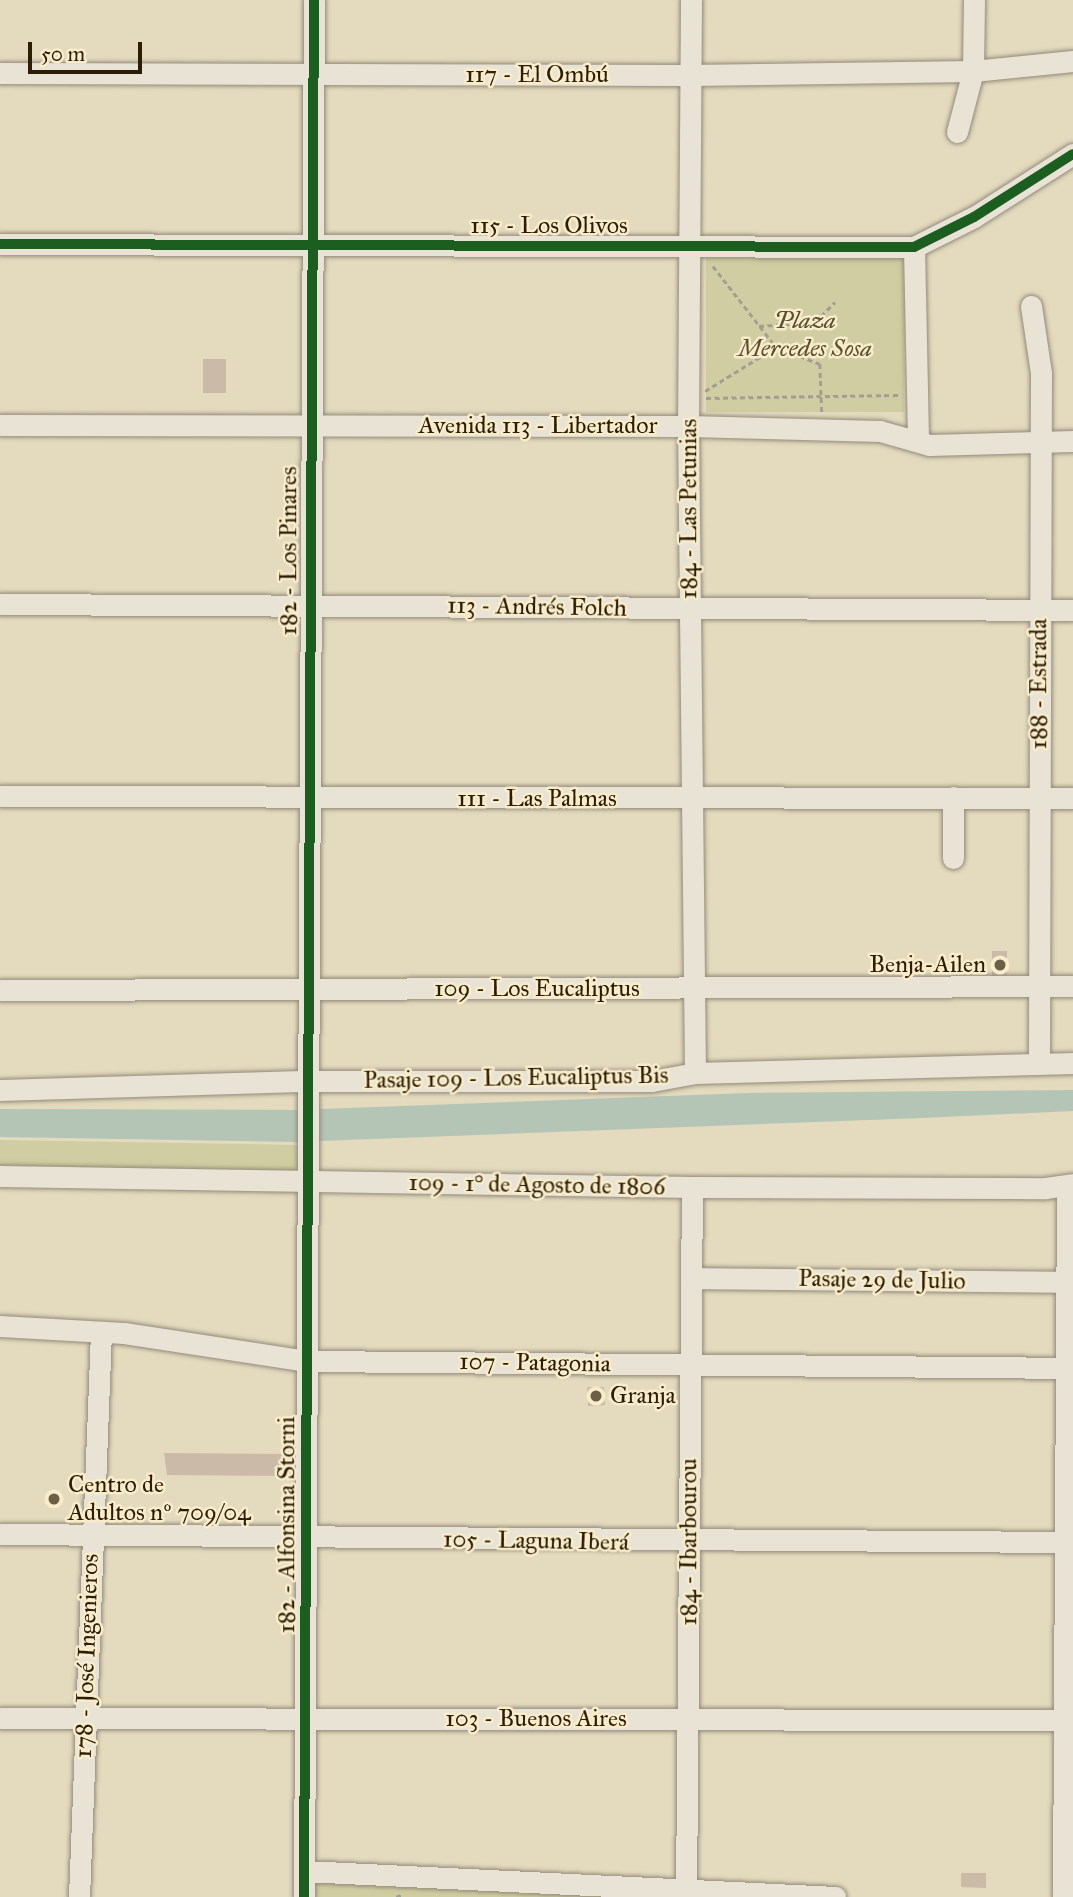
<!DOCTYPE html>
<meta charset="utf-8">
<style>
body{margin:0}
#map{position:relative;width:1073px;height:1897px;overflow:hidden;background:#e4dabe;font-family:"IM FELL Great Primer",serif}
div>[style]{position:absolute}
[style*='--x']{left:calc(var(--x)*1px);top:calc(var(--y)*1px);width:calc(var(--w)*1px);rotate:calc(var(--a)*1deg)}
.green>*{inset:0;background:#cfcda1}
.water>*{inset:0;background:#b4c5b6}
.building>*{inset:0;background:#cabaa7}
.path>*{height:2.5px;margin-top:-1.25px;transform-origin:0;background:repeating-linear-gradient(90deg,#a39e92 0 5px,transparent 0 8.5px)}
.roads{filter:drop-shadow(0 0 2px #928b79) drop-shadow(0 0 2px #928b79)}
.minor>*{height:21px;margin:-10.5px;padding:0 10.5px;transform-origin:10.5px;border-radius:10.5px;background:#e8e3d5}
.cycleway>*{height:10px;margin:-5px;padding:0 5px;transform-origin:5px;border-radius:5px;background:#1b5e20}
.dots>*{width:19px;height:19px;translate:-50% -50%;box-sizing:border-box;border:4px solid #f8ecca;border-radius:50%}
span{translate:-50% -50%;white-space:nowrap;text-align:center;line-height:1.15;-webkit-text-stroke:5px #f8ecca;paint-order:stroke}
.street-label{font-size:24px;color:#2c1d07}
.park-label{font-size:24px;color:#584f2e;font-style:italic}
.poi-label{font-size:24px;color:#2c1d07}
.right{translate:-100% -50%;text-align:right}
.left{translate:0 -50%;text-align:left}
.scale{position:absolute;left:28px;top:42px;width:114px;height:32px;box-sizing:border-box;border:4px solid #2c1d07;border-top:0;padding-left:9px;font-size:21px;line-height:24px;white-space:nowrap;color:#2c1d07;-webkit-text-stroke:5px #f8ecca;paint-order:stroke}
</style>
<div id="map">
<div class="green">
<i style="clip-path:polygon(706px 257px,905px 257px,904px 412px,706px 412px)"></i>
<i style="clip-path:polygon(0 1140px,298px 1145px,299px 1166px,291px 1173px,0 1165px)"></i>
<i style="clip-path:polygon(315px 1881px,676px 1897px,315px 1897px)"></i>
</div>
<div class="water">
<i style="clip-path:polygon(1073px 1090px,1073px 1111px,922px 1118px,294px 1142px,0 1137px,0 1109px,294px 1110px,748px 1093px)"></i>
</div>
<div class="building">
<i style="clip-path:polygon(203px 359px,226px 359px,226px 393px,203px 393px)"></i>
<i style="clip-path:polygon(992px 951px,1007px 951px,1007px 978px,992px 978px)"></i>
<i style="clip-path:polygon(587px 1387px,604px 1387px,605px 1405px,588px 1406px)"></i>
<i style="clip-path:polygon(164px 1453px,293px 1454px,292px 1476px,167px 1475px)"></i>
<i style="clip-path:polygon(961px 1873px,986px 1873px,986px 1888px,961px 1887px)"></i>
</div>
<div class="path">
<i style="--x:713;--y:266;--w:103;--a:52.1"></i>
<i style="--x:776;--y:347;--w:47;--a:21.1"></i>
<i style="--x:820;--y:364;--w:49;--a:87.7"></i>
<i style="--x:759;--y:326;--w:56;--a:-4.1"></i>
<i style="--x:815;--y:322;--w:28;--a:-45"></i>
<i style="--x:705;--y:391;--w:84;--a:-31.8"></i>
<i style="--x:706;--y:398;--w:193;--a:-0.9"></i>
<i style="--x:396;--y:1897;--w:8;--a:-23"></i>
</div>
<div class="roads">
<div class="minor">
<i style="--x:691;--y:0;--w:426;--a:90.4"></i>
<i style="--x:688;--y:426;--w:647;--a:89.38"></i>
<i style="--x:0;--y:73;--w:690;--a:0.17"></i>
<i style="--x:690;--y:75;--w:283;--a:-0.8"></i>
<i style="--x:973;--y:71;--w:100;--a:-5.7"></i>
<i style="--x:957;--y:132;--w:63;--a:-75.3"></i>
<i style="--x:973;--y:71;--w:71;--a:-89.2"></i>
<i style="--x:0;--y:244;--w:914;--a:0.19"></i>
<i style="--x:914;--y:247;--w:67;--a:-26.6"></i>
<i style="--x:974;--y:217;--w:117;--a:-32.5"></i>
<i style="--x:914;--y:247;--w:194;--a:88.8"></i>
<i style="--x:1031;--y:306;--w:68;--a:81.5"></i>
<i style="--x:1041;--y:373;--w:690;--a:90.17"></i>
<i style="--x:0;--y:425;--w:688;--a:0.08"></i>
<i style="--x:688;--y:426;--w:192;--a:1.5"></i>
<i style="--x:880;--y:431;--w:51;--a:15.9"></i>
<i style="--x:929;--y:445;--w:144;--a:-1.6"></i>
<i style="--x:0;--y:604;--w:1073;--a:0.32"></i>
<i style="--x:0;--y:796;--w:1073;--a:0.11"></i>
<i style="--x:953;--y:858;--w:61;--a:-90"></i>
<i style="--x:0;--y:990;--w:1073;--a:-0.21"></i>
<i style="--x:0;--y:1090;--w:310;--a:-1.7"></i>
<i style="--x:310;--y:1081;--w:342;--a:0"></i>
<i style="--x:652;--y:1081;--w:44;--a:-10.5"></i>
<i style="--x:695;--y:1073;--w:378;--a:-1.5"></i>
<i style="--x:0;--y:1176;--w:692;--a:0.91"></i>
<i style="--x:692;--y:1187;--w:353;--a:0.2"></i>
<i style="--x:1045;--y:1188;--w:28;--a:-8"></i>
<i style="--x:691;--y:1278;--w:382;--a:0.6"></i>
<i style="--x:0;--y:1326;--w:124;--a:3.2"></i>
<i style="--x:124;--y:1333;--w:186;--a:8.7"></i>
<i style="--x:308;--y:1361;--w:765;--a:0.52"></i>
<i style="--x:0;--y:1534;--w:1073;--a:0.43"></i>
<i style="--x:0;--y:1718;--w:1073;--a:0.11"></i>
<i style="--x:304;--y:1871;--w:532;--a:2.8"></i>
<i style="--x:79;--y:1897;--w:565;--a:-87.77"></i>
<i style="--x:304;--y:1897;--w:1897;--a:-89.7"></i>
<i style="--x:686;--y:1897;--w:710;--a:-89.52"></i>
<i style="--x:1063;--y:1897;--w:710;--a:-89.68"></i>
</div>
</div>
<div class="cycleway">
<i style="--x:0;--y:244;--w:914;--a:0.19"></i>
<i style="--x:914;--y:247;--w:67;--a:-26.6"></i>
<i style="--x:974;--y:217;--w:117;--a:-32.5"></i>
<i style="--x:304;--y:1897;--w:1897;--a:-89.7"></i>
</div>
<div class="dots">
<i style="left:1000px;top:965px;background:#6c5f47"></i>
<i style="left:596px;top:1396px;background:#6c5f47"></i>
<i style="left:54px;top:1499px;background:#6c5f47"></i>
</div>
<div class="street-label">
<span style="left:537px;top:75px">117 - El Ombú</span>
<span style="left:549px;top:226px">115 - Los Olivos</span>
<span style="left:538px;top:426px">Avenida 113 - Libertador</span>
<span style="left:689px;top:509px;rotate:-90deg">184 - Las Petunias</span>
<span style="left:289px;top:551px;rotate:-90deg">182 - Los Pinares</span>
<span style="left:537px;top:607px;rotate:1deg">113 - Andrés Folch</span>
<span style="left:1039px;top:684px;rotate:-90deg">188 - Estrada</span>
<span style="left:537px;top:799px">111 - Las Palmas</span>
<span style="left:537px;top:989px">109 - Los Eucaliptus</span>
<span style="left:516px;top:1078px;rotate:-1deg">Pasaje 109 - Los Eucaliptus Bis</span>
<span style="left:537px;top:1185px;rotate:1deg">109 - 1° de Agosto de 1806</span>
<span style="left:882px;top:1280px;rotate:1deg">Pasaje 29 de Julio</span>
<span style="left:535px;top:1363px;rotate:1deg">107 - Patagonia</span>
<span style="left:287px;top:1525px;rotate:-90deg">182 - Alfonsina Storni</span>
<span style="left:536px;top:1541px;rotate:1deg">105 - Laguna Iberá</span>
<span style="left:689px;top:1542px;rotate:-90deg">184 - Ibarbourou</span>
<span style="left:87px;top:1656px;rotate:-88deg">178 - José Ingenieros</span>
<span style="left:536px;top:1719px">103 - Buenos Aires</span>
</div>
<div class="park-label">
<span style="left:805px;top:335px">Plaza<br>Mercedes Sosa</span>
</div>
<div class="poi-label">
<span class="right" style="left:986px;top:965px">Benja-Ailen</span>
<span class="left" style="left:610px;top:1396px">Granja</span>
<span class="left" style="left:68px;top:1499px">Centro de<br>Adultos nº 709/04</span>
</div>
<div class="scale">50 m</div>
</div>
